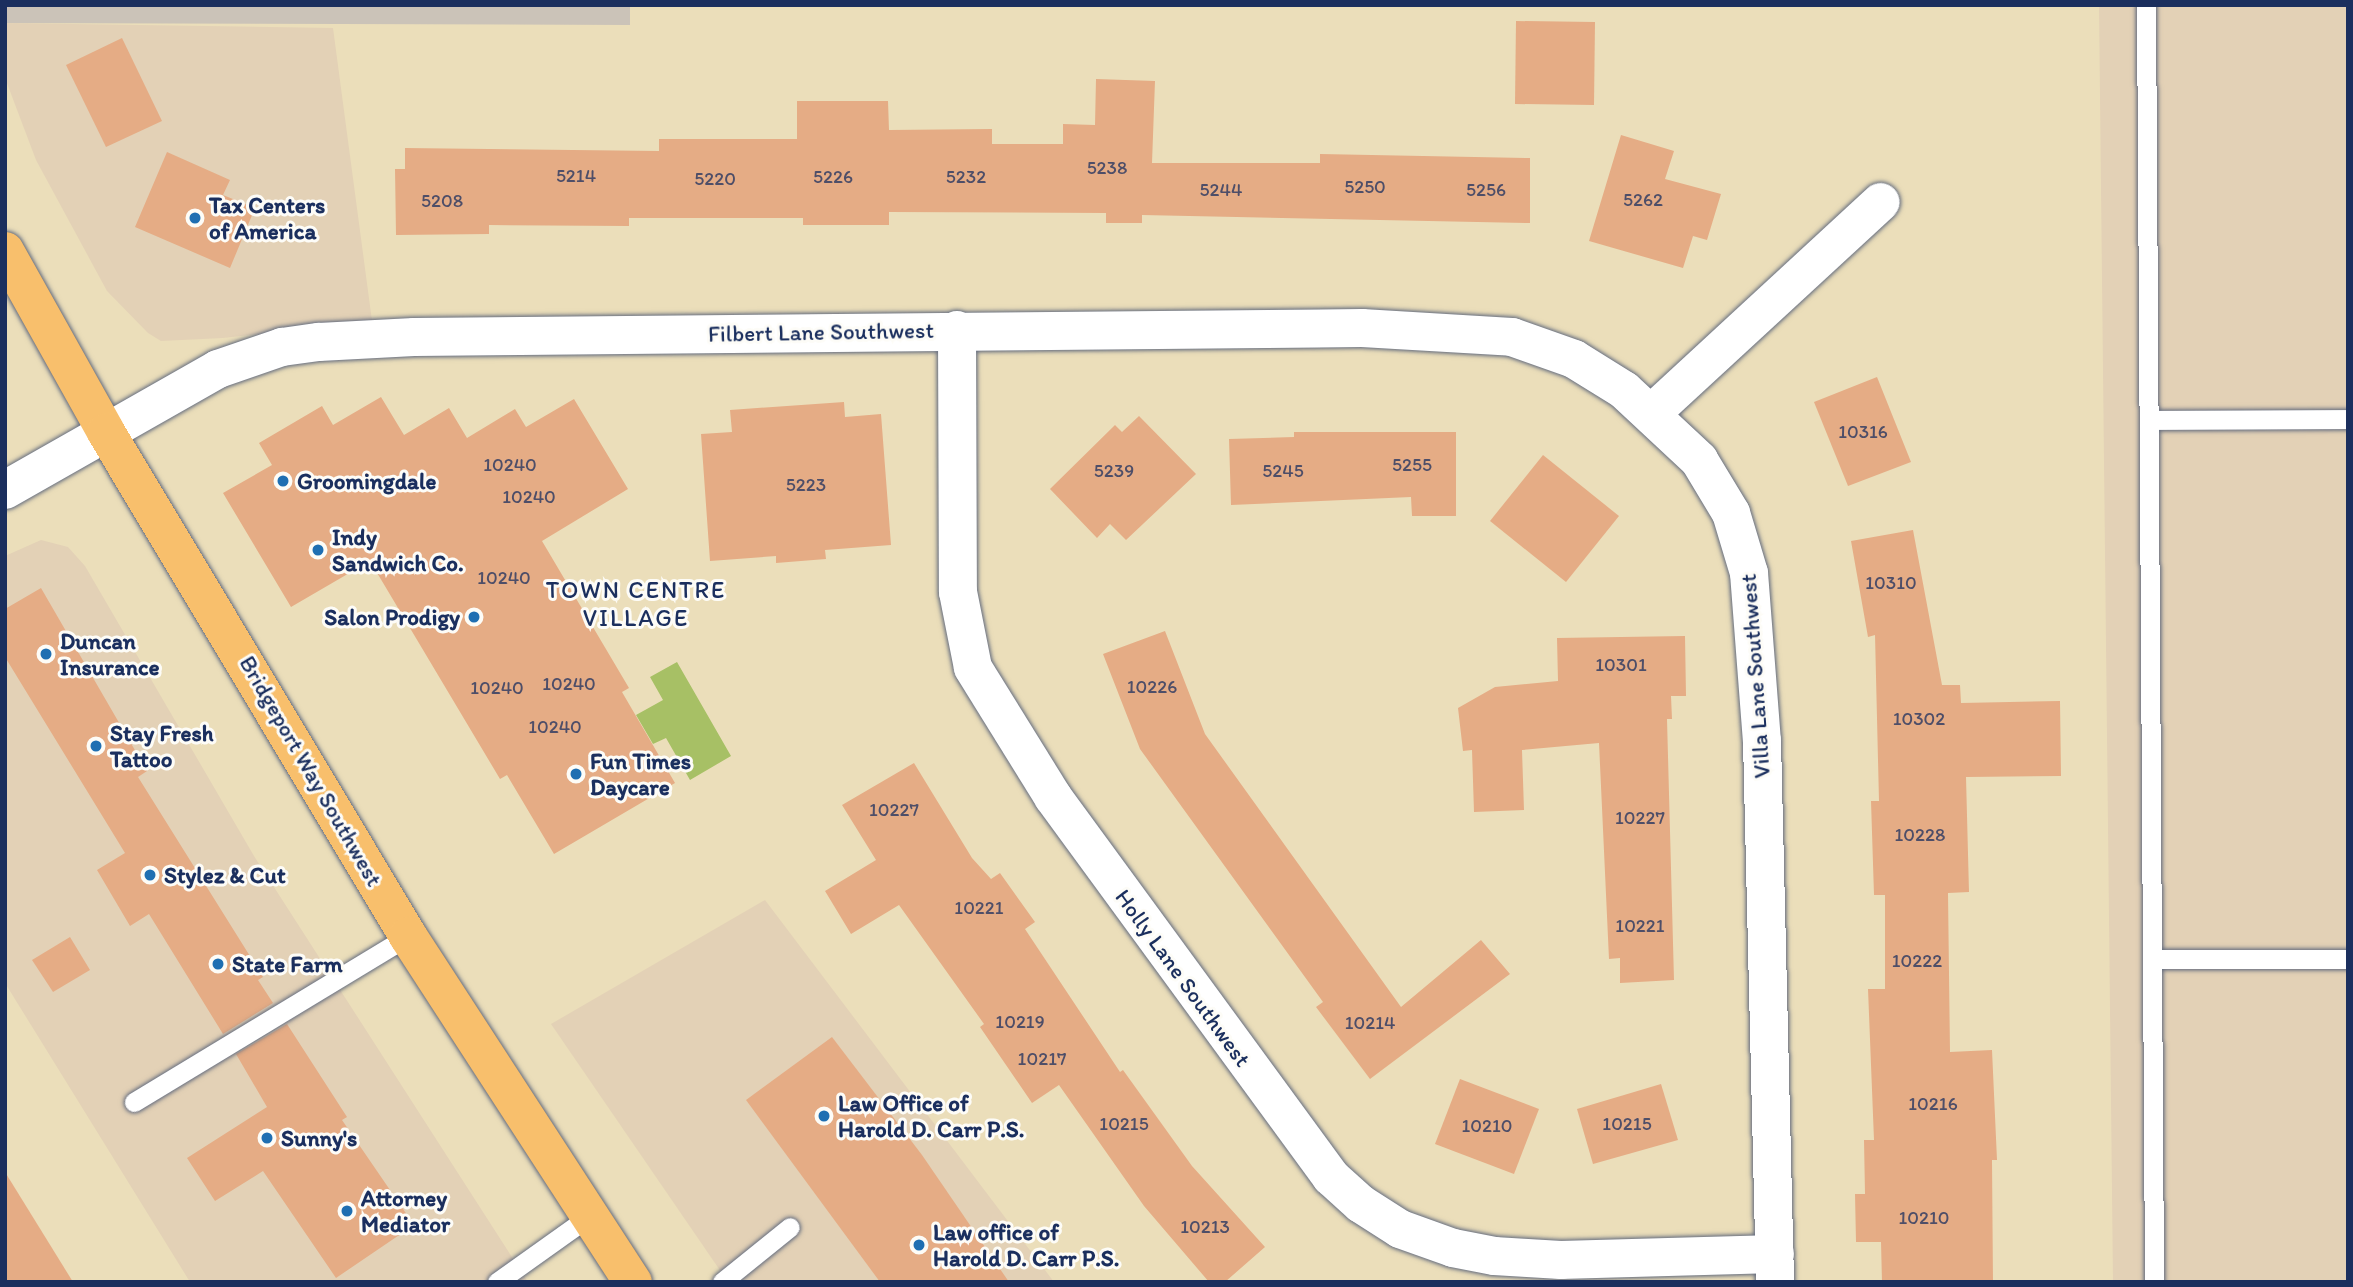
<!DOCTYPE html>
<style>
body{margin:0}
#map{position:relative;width:2353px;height:1287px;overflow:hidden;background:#ebdeba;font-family:Itim,sans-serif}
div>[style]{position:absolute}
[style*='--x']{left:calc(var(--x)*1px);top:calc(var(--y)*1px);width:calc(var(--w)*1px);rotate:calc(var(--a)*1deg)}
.built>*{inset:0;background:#e3d1b6}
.industrial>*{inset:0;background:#cbc3b8}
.green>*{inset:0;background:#a7c065}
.building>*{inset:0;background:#e5ac85}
.roads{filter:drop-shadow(0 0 2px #646c7e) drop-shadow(0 0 2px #646c7e)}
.lane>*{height:19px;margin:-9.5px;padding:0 9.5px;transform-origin:9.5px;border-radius:9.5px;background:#fff}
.street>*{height:38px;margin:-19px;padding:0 19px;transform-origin:19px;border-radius:19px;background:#fff}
.primary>*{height:38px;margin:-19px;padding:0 19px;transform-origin:19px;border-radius:19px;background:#f8bf6c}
.dots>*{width:19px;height:19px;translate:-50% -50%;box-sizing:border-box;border:4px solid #fdfcf7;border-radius:50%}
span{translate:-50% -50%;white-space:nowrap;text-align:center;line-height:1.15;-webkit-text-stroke:6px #fdfcf7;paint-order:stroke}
.number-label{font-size:19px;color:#4e4e68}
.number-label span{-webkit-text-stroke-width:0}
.poi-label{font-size:23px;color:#1b2f5e;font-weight:700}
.left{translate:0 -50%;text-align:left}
.right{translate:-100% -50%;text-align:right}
.street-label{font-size:23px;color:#1b2f5e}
.neighbourhood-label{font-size:24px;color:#1b2f5e;letter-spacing:2px}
.frame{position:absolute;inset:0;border:7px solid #1b2f5e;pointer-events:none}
</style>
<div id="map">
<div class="built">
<i style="clip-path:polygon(2099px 5px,2348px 5px,2348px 1282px,2113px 1282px)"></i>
<i style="clip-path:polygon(5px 23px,333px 28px,372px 321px,223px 338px,161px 341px,148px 333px,107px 291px,36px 160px,5px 78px)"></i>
<i style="clip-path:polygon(41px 540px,68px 547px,85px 566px,254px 856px,528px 1282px,190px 1282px,5px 983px,5px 556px)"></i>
<i style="clip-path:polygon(765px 900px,1054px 1282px,728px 1282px,551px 1024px)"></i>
</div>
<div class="industrial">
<i style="clip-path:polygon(5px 5px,630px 5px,630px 25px,5px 23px)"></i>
</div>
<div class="green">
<i style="clip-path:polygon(677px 662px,731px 756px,690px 780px,666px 738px,653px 744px,636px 715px,663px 700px,650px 677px)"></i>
</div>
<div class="building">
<i style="clip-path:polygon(1516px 21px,1595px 22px,1594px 105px,1515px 104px)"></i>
<i style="clip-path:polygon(122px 38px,162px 121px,106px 147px,66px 65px)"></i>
<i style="clip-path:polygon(1096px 79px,1155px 81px,1152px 163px,1320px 163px,1320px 154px,1530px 158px,1530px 223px,1142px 215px,1142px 223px,1106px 223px,1106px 213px,889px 212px,889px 225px,803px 225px,803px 218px,629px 218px,629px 226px,489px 225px,489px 234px,396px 235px,395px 169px,405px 169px,405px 148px,659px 151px,659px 139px,797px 139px,797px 101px,888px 101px,889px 130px,992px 129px,992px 144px,1063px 144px,1063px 124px,1095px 125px)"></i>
<i style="clip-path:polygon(1621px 135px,1674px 151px,1665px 179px,1721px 194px,1707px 240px,1693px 236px,1683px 268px,1589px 241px)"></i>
<i style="clip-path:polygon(167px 152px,230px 180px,223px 195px,255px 208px,230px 268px,135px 227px)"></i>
<i style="clip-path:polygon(1877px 377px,1911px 462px,1848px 486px,1814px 402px)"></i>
<i style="clip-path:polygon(381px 397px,404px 435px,449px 408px,467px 438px,515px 409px,526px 427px,574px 399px,628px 489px,542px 541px,629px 688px,622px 692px,675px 783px,554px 854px,507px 775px,500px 779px,370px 561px,291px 607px,223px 493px,272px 465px,259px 443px,322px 406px,333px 425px)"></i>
<i style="clip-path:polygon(844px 402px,845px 417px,881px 414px,891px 545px,825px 550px,826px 559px,776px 563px,776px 556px,710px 561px,701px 434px,732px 432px,730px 410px)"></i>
<i style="clip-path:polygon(1139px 416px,1196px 474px,1126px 540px,1110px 524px,1097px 538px,1050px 489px,1115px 425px,1122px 432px)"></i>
<i style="clip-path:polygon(1294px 432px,1456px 432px,1456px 516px,1412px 516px,1411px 497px,1231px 505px,1229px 439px,1294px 437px)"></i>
<i style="clip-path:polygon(1543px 455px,1619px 516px,1566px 582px,1490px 521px)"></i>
<i style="clip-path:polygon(1913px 530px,1942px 685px,1960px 685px,1961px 703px,2060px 701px,2061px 776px,1966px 777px,1969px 892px,1948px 893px,1950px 1052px,1992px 1050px,1997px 1160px,1992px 1160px,1993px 1282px,1882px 1282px,1881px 1242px,1856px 1242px,1855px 1194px,1865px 1194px,1864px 1140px,1874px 1140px,1868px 989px,1885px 989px,1885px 895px,1874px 895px,1871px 801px,1879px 801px,1875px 635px,1868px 637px,1851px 541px)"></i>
<i style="clip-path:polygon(41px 588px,147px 771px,138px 777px,263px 977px,258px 980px,273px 1003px,223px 1034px,149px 914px,130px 926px,97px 870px,125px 853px,5px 657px,5px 609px)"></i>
<i style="clip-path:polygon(1165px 631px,1205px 734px,1401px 1007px,1481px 940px,1510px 974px,1370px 1079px,1316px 1007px,1323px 1002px,1140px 749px,1103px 654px)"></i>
<i style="clip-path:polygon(1685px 636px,1686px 696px,1671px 696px,1672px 719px,1667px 719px,1674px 980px,1620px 983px,1620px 958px,1609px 959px,1599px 743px,1522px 750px,1524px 810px,1474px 812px,1472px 750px,1463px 751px,1458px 708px,1495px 687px,1558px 681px,1557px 638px)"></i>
<i style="clip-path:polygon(914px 763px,972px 858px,991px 879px,1000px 873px,1035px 922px,1025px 929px,1120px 1072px,1123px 1070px,1192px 1166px,1265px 1247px,1225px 1282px,1209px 1282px,1144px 1206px,1059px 1085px,1032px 1103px,980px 1027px,984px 1024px,899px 905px,851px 934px,825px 891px,876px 860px,842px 805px)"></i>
<i style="clip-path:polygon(70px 937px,90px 970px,53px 992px,32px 960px)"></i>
<i style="clip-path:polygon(287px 1024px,347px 1117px,342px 1120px,414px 1225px,336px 1278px,263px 1171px,215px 1201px,187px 1158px,267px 1107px,236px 1054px)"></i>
<i style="clip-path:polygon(832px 1037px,922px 1155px,1009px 1282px,880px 1282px,746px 1100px)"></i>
<i style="clip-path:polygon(1460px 1079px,1539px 1109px,1514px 1174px,1435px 1144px)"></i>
<i style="clip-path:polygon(1661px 1084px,1678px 1140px,1593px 1164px,1577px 1109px)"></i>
<i style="clip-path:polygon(5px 1172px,73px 1282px,5px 1282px)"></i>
</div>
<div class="roads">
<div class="lane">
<i style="--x:2146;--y:5;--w:1277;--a:89.64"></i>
<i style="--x:2149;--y:420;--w:199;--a:-0.3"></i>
<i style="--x:2153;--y:959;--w:195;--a:0"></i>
<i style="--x:134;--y:1102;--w:320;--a:-31.2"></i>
<i style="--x:497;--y:1282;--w:112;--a:-35.5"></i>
<i style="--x:722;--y:1282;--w:87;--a:-39"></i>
</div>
<div class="street">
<i style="--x:957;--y:330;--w:262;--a:89.8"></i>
<i style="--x:958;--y:592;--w:77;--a:78.8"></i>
<i style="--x:973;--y:668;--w:152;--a:58.2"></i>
<i style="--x:1053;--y:797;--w:471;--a:53.8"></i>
<i style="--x:1331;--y:1177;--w:40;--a:42"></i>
<i style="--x:1361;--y:1204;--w:46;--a:32.7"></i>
<i style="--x:1400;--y:1229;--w:56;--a:19.7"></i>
<i style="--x:1453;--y:1248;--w:42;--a:11"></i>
<i style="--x:1494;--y:1256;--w:67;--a:3.4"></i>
<i style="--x:1561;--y:1260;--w:214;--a:-1.6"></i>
<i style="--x:1652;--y:413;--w:311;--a:-42.7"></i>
<i style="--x:5;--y:490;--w:245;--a:-29.6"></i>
<i style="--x:218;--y:369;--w:68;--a:-19"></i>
<i style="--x:282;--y:347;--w:37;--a:-8"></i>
<i style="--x:319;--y:342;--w:95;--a:-3"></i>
<i style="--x:414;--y:337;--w:948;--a:-0.54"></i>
<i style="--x:1362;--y:328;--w:150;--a:3.4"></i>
<i style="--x:1512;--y:337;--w:66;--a:19.5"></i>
<i style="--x:1574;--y:359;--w:59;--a:31.8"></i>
<i style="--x:1624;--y:390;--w:103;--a:43"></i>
<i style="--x:1699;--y:460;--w:62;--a:58.9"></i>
<i style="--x:1731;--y:513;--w:63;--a:73.3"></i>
<i style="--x:1749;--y:573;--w:169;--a:85.6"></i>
<i style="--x:1762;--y:741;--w:541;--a:88.62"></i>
</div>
<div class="primary">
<i style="--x:5;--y:251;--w:207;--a:60.8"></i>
<i style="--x:106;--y:432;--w:588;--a:59.07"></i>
<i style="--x:408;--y:936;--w:413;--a:57"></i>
</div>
</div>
<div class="dots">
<i style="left:195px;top:218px;background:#1f6fb2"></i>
<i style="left:283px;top:481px;background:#1f6fb2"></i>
<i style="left:318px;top:550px;background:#1f6fb2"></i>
<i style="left:474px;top:617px;background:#1f6fb2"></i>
<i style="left:46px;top:654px;background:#1f6fb2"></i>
<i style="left:96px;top:746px;background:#1f6fb2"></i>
<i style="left:576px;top:774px;background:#1f6fb2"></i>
<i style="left:150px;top:875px;background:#1f6fb2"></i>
<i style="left:218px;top:964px;background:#1f6fb2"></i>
<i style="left:824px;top:1116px;background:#1f6fb2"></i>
<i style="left:267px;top:1138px;background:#1f6fb2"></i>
<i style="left:347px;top:1211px;background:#1f6fb2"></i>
<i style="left:919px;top:1245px;background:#1f6fb2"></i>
</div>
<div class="number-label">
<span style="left:1107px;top:168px">5238</span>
<span style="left:576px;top:176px">5214</span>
<span style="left:833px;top:177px">5226</span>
<span style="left:966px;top:177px">5232</span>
<span style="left:715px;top:179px">5220</span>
<span style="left:1365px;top:187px">5250</span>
<span style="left:1221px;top:190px">5244</span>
<span style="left:1486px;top:190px">5256</span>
<span style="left:1643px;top:200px">5262</span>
<span style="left:442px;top:201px">5208</span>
<span style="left:1863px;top:432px">10316</span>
<span style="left:510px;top:465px">10240</span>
<span style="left:1412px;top:465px">5255</span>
<span style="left:1114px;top:471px">5239</span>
<span style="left:1283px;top:471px">5245</span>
<span style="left:806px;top:485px">5223</span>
<span style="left:529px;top:497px">10240</span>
<span style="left:504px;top:578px">10240</span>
<span style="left:1891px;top:583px">10310</span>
<span style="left:1621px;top:665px">10301</span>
<span style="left:569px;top:684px">10240</span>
<span style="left:1152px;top:687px">10226</span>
<span style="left:497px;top:688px">10240</span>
<span style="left:1919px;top:719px">10302</span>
<span style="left:555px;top:727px">10240</span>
<span style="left:894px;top:810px">10227</span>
<span style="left:1640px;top:818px">10227</span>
<span style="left:1920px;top:835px">10228</span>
<span style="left:979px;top:908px">10221</span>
<span style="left:1640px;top:926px">10221</span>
<span style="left:1917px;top:961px">10222</span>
<span style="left:1020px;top:1022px">10219</span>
<span style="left:1370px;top:1023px">10214</span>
<span style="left:1042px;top:1059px">10217</span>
<span style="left:1933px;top:1104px">10216</span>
<span style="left:1124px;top:1124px">10215</span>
<span style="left:1627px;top:1124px">10215</span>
<span style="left:1487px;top:1126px">10210</span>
<span style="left:1924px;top:1218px">10210</span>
<span style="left:1205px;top:1227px">10213</span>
</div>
<div class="poi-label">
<span class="left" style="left:209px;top:218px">Tax Centers<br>of America</span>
<span class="left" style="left:297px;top:481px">Groomingdale</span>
<span class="left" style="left:332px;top:550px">Indy<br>Sandwich Co.</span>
<span class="right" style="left:460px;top:617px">Salon Prodigy</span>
<span class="left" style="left:60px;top:654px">Duncan<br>Insurance</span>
<span class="left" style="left:110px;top:746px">Stay Fresh<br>Tattoo</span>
<span class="left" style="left:590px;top:774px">Fun Times<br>Daycare</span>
<span class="left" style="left:164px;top:875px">Stylez &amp; Cut</span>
<span class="left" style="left:232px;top:964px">State Farm</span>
<span class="left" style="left:838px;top:1116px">Law Office of<br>Harold D. Carr P.S.</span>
<span class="left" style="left:281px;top:1138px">Sunny's</span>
<span class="left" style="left:361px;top:1211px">Attorney<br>Mediator</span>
<span class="left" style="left:933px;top:1245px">Law office of<br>Harold D. Carr P.S.</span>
</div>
<div class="street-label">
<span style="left:821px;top:332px;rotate:-1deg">Filbert Lane Southwest</span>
<span style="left:1755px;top:676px;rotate:-94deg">Villa Lane Southwest</span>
<span style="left:311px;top:771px;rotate:60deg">Bridgeport Way Southwest</span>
<span style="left:1183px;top:978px;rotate:54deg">Holly Lane Southwest</span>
</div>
<div class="neighbourhood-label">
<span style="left:636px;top:604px">TOWN CENTRE<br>VILLAGE</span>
</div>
<div class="frame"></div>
</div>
